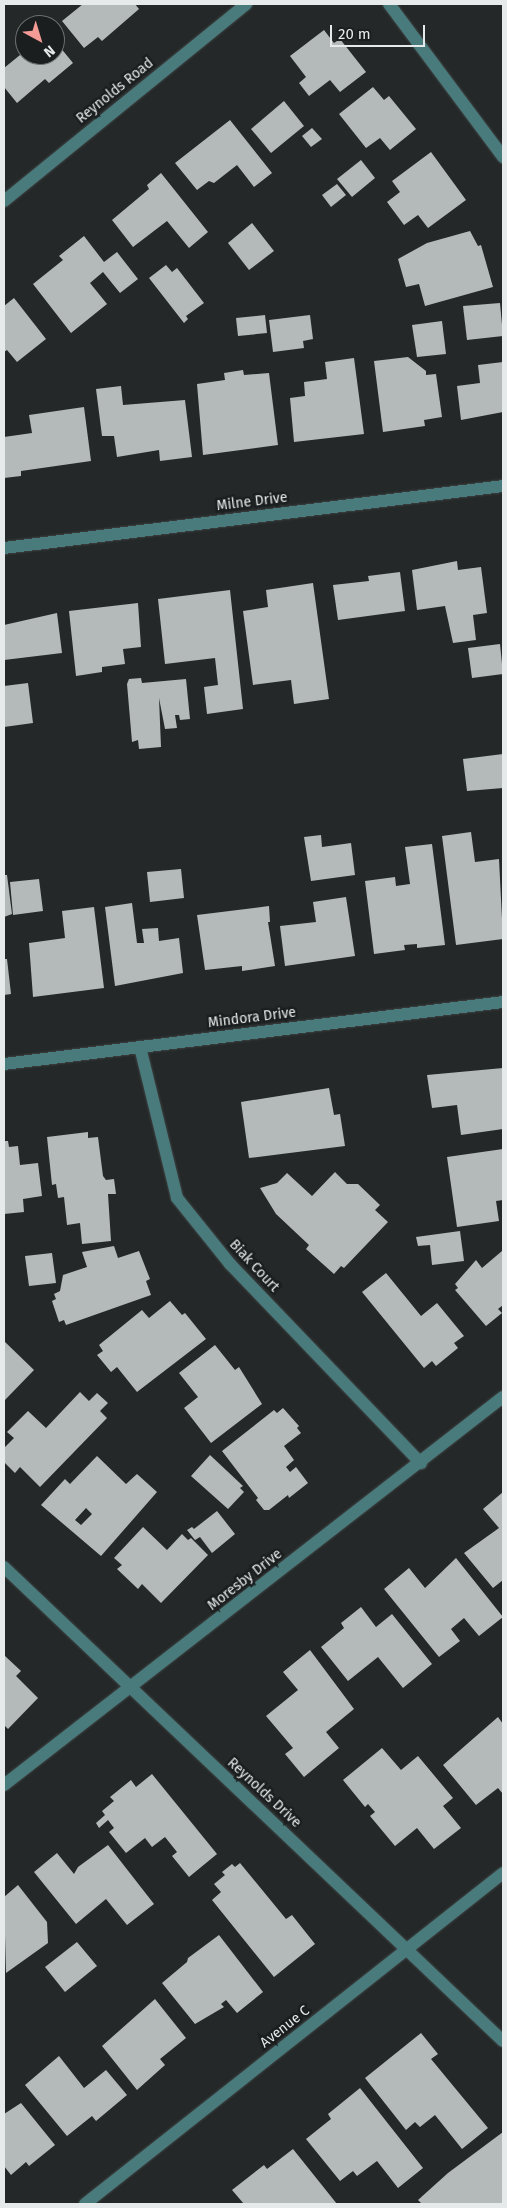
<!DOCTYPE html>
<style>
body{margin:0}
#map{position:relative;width:507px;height:2208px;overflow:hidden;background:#242828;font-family:"Fira Sans",sans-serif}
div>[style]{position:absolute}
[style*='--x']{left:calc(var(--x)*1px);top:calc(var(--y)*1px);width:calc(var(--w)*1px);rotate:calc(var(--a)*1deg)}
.building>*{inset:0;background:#b4baba}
.roads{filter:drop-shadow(0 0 1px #3f4343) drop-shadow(0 0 1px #3f4343)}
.minor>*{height:12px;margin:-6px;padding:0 6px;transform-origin:6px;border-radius:6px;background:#497b7d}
span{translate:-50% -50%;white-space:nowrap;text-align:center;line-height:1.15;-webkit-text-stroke:5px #1a1e1f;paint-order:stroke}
.street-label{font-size:14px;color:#e7eaea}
.frame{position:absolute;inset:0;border:5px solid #e7eaea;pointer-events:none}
.north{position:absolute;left:15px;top:15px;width:50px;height:50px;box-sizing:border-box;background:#1a1e1f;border:1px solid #6c7070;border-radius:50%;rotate:141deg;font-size:14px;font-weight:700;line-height:20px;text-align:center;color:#e7eaea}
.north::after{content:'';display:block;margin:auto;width:18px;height:22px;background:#f59b96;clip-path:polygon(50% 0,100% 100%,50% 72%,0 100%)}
.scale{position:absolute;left:330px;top:25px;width:95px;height:22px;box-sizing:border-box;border:2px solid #e7eaea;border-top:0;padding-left:6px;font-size:15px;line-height:18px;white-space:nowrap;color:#e7eaea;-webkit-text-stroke:4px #1a1e1f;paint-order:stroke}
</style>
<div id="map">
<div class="building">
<i style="clip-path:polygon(83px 4px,135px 4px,139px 9px,102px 41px,98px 37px,84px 48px,62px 21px)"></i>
<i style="clip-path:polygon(324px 30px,334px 43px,340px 39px,366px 72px,340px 92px,330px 80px,309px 96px,299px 83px,306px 77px,290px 56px)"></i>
<i style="clip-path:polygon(55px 41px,73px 63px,49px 83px,45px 79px,17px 103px,4px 87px,4px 68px,25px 51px,25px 55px,55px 55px)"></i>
<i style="clip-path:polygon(373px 87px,384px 100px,389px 96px,416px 129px,390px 150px,380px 138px,366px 148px,339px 114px)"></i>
<i style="clip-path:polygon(284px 101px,304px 126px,271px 153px,251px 129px)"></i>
<i style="clip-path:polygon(230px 120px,272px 173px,254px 187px,237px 165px,214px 183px,209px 181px,197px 190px,175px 163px)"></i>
<i style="clip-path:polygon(312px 128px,322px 139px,311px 147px,302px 136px)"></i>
<i style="clip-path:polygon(431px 152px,466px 200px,428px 228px,418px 215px,404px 225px,387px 202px,400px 192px,392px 181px)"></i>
<i style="clip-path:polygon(361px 160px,375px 178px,352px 197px,337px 179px)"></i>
<i style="clip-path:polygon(161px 173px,208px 232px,189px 248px,167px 221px,133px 247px,112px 220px,149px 189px,147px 185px)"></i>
<i style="clip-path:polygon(337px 184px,346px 195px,331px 207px,322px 195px)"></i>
<i style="clip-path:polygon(252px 223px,274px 251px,249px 270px,228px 243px)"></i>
<i style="clip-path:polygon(470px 231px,478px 246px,481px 245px,493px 287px,425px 306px,419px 284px,406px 287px,398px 259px,427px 243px)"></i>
<i style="clip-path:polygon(84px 236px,104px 262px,117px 252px,138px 279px,120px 293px,103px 272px,90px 283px,107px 304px,71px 333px,33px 284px,63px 260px,59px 256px)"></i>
<i style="clip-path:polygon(166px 265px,172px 272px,177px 268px,204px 303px,186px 316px,188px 319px,184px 323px,149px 278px)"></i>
<i style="clip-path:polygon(14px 298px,46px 339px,17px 362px,7px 350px,4px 352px,4px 306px)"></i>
<i style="clip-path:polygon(500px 303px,503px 336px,467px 340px,463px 306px)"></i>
<i style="clip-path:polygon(265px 315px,267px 333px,238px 336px,236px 318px)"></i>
<i style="clip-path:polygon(310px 315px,313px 339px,303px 341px,304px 348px,273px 352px,269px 320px)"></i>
<i style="clip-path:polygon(442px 321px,446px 354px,417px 357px,412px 325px)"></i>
<i style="clip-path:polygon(408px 357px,426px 371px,426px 375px,436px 374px,442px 417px,424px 420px,425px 426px,383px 432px,374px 361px)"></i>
<i style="clip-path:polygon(354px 358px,364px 434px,294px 442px,290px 398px,305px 396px,304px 382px,327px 379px,325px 362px)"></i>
<i style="clip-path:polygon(503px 362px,503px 412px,461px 420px,457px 386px,480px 383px,478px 365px)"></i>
<i style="clip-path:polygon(243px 370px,244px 375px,269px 373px,278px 445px,203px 455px,197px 384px,225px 380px,224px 373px)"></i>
<i style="clip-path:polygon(121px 386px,123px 405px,185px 400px,192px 457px,160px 461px,159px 450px,117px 457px,114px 436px,102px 436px,96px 389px)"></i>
<i style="clip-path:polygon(84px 407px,91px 461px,21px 471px,21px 476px,4px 478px,4px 437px,32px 433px,29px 415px)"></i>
<i style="clip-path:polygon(457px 561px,458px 570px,481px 567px,487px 613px,473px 615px,476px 640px,453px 643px,445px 606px,417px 610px,412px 570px)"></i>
<i style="clip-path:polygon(400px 572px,405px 611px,338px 620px,333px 585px,369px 581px,368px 576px)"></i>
<i style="clip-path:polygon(313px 583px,329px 699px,294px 704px,291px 680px,253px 685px,243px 611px,268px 607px,266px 590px)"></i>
<i style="clip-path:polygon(230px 590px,243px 709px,207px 714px,204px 687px,218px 685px,215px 658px,165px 664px,158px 599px)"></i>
<i style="clip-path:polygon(138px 603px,141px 647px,123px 649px,125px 664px,102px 667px,102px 672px,76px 676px,69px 611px)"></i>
<i style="clip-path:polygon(57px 613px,62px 653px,4px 660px,4px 625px)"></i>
<i style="clip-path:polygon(500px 644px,503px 674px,472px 678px,468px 648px)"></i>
<i style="clip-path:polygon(141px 678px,142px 683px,186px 679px,190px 719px,180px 720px,179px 715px,175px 715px,177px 728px,165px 729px,159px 698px,161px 747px,139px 749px,138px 740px,132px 742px,127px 684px,129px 679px)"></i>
<i style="clip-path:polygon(28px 683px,33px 723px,4px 727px,4px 686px)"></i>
<i style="clip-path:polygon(503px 754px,503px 788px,467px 791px,463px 759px)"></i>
<i style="clip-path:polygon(471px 832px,475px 862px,499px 859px,503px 939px,456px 945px,442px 836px)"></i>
<i style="clip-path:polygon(321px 835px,322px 847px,351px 843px,355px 875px,311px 881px,304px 837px)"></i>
<i style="clip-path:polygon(432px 844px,445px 945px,417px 948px,417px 944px,404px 945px,405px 950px,374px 954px,365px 881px,395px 877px,396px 886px,410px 884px,405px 847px)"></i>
<i style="clip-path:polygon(181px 869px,184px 898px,150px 902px,147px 872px)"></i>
<i style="clip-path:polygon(4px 875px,7px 875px,12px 914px,4px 917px)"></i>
<i style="clip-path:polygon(39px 879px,43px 911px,13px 915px,10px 882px)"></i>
<i style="clip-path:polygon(346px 897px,355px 956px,285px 966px,280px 926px,316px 922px,313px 902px)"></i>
<i style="clip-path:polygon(132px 903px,137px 943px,144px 943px,142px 929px,158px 928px,159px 941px,179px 938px,183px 973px,115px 986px,105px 907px)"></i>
<i style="clip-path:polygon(269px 906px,270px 922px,268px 922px,275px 966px,242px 971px,242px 966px,205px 970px,197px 915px)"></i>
<i style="clip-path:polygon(94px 907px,104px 988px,33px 997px,29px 943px,65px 938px,62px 911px)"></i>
<i style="clip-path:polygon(4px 959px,7px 959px,11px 994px,4px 995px)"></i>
<i style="clip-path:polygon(503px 1068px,503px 1129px,461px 1135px,457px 1105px,432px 1108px,427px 1075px)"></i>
<i style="clip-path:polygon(329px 1088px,334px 1115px,340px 1114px,345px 1146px,249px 1158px,241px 1102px)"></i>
<i style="clip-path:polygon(88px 1132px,88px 1138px,98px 1137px,103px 1176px,106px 1180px,114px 1179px,116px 1194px,108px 1194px,111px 1241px,82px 1244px,80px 1223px,67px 1225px,64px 1197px,58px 1198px,56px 1184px,52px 1185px,47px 1137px)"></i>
<i style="clip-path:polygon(4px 1141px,8px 1141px,9px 1147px,18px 1146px,20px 1165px,38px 1163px,42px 1196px,23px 1199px,24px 1212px,4px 1214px)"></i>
<i style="clip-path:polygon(503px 1149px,503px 1200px,496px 1201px,499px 1221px,457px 1227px,447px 1157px)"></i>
<i style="clip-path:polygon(335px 1172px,347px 1184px,358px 1184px,380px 1205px,375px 1210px,388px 1222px,344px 1268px,341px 1266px,334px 1274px,306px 1249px,309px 1245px,276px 1214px,260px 1188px,277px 1183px,287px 1173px,312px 1196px)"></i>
<i style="clip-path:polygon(460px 1231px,464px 1261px,432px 1265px,430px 1245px,418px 1246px,416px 1237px)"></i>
<i style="clip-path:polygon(114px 1246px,118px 1258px,139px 1251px,150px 1279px,146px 1281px,151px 1295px,66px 1325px,64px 1320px,59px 1322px,52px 1301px,56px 1299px,54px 1294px,60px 1291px,63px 1275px,87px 1267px,82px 1252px)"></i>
<i style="clip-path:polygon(502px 1251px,503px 1305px,498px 1309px,502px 1313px,486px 1326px,455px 1290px,458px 1288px,455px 1284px,476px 1260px,482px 1268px)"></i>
<i style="clip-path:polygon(52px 1253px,56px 1283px,29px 1286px,25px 1256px)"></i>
<i style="clip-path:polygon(386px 1273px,421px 1316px,437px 1303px,464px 1336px,454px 1343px,458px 1348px,436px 1366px,432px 1361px,424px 1368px,362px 1292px)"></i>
<i style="clip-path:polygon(170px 1301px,182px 1315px,185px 1313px,206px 1339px,137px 1392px,117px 1367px,111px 1372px,97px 1355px,103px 1351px,99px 1345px,142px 1310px,149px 1318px)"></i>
<i style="clip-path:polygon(4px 1341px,34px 1370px,4px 1401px)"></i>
<i style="clip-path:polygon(215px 1345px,235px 1370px,239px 1367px,262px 1404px,211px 1443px,184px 1408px,198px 1397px,179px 1373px)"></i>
<i style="clip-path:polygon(80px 1392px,89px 1401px,97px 1393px,108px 1403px,100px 1411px,107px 1418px,40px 1487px,20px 1467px,15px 1473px,4px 1462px,4px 1448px,14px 1438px,7px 1432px,28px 1411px,46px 1428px)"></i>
<i style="clip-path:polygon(283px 1408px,299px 1426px,297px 1428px,301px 1433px,284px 1446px,294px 1460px,286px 1467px,290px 1472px,296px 1467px,308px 1483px,289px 1498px,288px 1495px,269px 1510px,264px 1510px,256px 1500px,258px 1498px,222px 1451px,274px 1410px,277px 1413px)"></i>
<i style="clip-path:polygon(210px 1455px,243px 1486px,240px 1488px,244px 1492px,228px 1509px,191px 1476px)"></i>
<i style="clip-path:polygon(evenodd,97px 1456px,126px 1484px,137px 1474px,157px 1492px,101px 1556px,41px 1505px,65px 1479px,70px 1484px,97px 1456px,86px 1508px,92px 1514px,81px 1525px,75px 1520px,86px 1508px)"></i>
<i style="clip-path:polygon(503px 1492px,503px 1580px,493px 1588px,464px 1553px,499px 1528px,483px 1509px)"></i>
<i style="clip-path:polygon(217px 1511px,235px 1534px,212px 1553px,200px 1537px,195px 1540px,187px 1530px,192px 1527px,194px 1529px)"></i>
<i style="clip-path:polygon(143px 1527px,167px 1550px,182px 1534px,188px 1540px,191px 1538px,208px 1555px,161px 1603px,142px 1584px,138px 1589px,117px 1569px,122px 1565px,114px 1558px)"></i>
<i style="clip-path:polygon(456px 1558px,503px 1617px,479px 1636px,464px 1618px,451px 1629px,460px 1641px,439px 1657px,384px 1589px,409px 1568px,425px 1588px)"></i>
<i style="clip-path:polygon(361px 1607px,376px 1627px,392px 1614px,432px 1664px,403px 1688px,378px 1657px,348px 1681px,321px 1647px,344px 1628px,341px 1623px)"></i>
<i style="clip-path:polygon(310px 1650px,354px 1709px,326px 1732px,339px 1748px,304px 1777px,285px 1754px,293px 1748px,266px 1716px,298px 1690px,283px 1672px)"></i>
<i style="clip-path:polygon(4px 1655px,21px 1671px,16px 1676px,38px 1698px,8px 1729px,4px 1725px)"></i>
<i style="clip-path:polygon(498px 1717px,503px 1724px,503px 1794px,498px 1788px,476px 1805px,443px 1765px)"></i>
<i style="clip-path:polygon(382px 1748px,401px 1770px,418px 1756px,453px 1798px,443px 1806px,461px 1828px,434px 1849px,417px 1828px,395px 1846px,370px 1816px,375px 1812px,368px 1804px,365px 1807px,343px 1780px)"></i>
<i style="clip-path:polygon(152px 1774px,217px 1854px,189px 1877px,172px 1856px,177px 1852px,165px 1837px,152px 1847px,145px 1838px,126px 1853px,109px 1832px,114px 1828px,108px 1820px,99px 1828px,96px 1823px,105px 1815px,102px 1811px,114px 1801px,110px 1797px,131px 1780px,136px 1787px)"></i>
<i style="clip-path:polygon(108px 1845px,154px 1904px,127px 1925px,106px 1899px,76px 1924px,34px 1872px,57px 1853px,74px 1874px,78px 1867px)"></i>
<i style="clip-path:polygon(240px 1863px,286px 1919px,292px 1915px,315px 1944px,274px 1977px,212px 1900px,221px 1892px,214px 1884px,225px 1875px,222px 1872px,232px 1864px,235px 1867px)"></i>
<i style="clip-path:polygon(18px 1885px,47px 1922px,48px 1943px,6px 1973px,4px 1897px)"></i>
<i style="clip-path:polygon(219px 1935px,263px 1992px,237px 2013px,226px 2000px,221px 2004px,224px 2007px,195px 2024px,162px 1983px,187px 1962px,188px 1958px)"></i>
<i style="clip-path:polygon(77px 1942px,97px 1966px,65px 1992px,45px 1967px)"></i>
<i style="clip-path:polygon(155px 1999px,186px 2038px,160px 2059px,165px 2065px,137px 2090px,102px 2046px)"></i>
<i style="clip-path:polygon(421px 2033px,438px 2054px,431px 2059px,488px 2128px,462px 2149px,435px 2115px,420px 2127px,415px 2122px,406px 2130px,365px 2078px)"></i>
<i style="clip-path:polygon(59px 2056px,84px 2088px,106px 2070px,127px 2095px,96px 2121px,92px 2116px,67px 2136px,25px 2085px)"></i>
<i style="clip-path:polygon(360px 2088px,423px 2168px,398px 2188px,377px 2161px,357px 2176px,353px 2171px,340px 2181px,306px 2139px,331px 2119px,328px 2114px)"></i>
<i style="clip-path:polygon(21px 2103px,55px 2145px,29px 2166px,26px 2162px,11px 2175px,4px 2166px,4px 2114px)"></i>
<i style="clip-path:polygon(503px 2132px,503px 2204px,422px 2204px,418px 2200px,448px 2173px)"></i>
<i style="clip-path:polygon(293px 2149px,337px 2204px,244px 2204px,232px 2190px,264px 2165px,267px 2169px)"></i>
</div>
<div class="roads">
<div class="minor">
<i style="--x:389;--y:4;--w:191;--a:53.3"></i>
<i style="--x:4;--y:201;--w:312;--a:-39.1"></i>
<i style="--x:4;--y:548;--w:503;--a:-7.08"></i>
<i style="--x:140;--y:1047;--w:155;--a:76.2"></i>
<i style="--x:177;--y:1198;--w:85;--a:51.2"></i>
<i style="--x:230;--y:1264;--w:276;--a:46.2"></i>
<i style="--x:4;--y:1064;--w:503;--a:-7.08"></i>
<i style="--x:4;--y:1567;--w:688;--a:43.53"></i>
<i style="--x:4;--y:1785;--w:632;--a:-37.87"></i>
<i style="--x:85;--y:2204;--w:533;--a:-38.37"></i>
</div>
</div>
<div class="street-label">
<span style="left:115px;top:91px;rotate:-39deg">Reynolds Road</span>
<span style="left:252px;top:502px;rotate:-7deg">Milne Drive</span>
<span style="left:252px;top:1018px;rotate:-7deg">Mindora Drive</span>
<span style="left:254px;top:1266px;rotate:47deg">Biak Court</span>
<span style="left:245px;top:1580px;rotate:-38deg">Moresby Drive</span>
<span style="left:264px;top:1793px;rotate:43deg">Reynolds Drive</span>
<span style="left:285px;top:2027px;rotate:-38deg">Avenue C</span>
</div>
<div class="frame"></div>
<div class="north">N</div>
<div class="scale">20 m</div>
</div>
